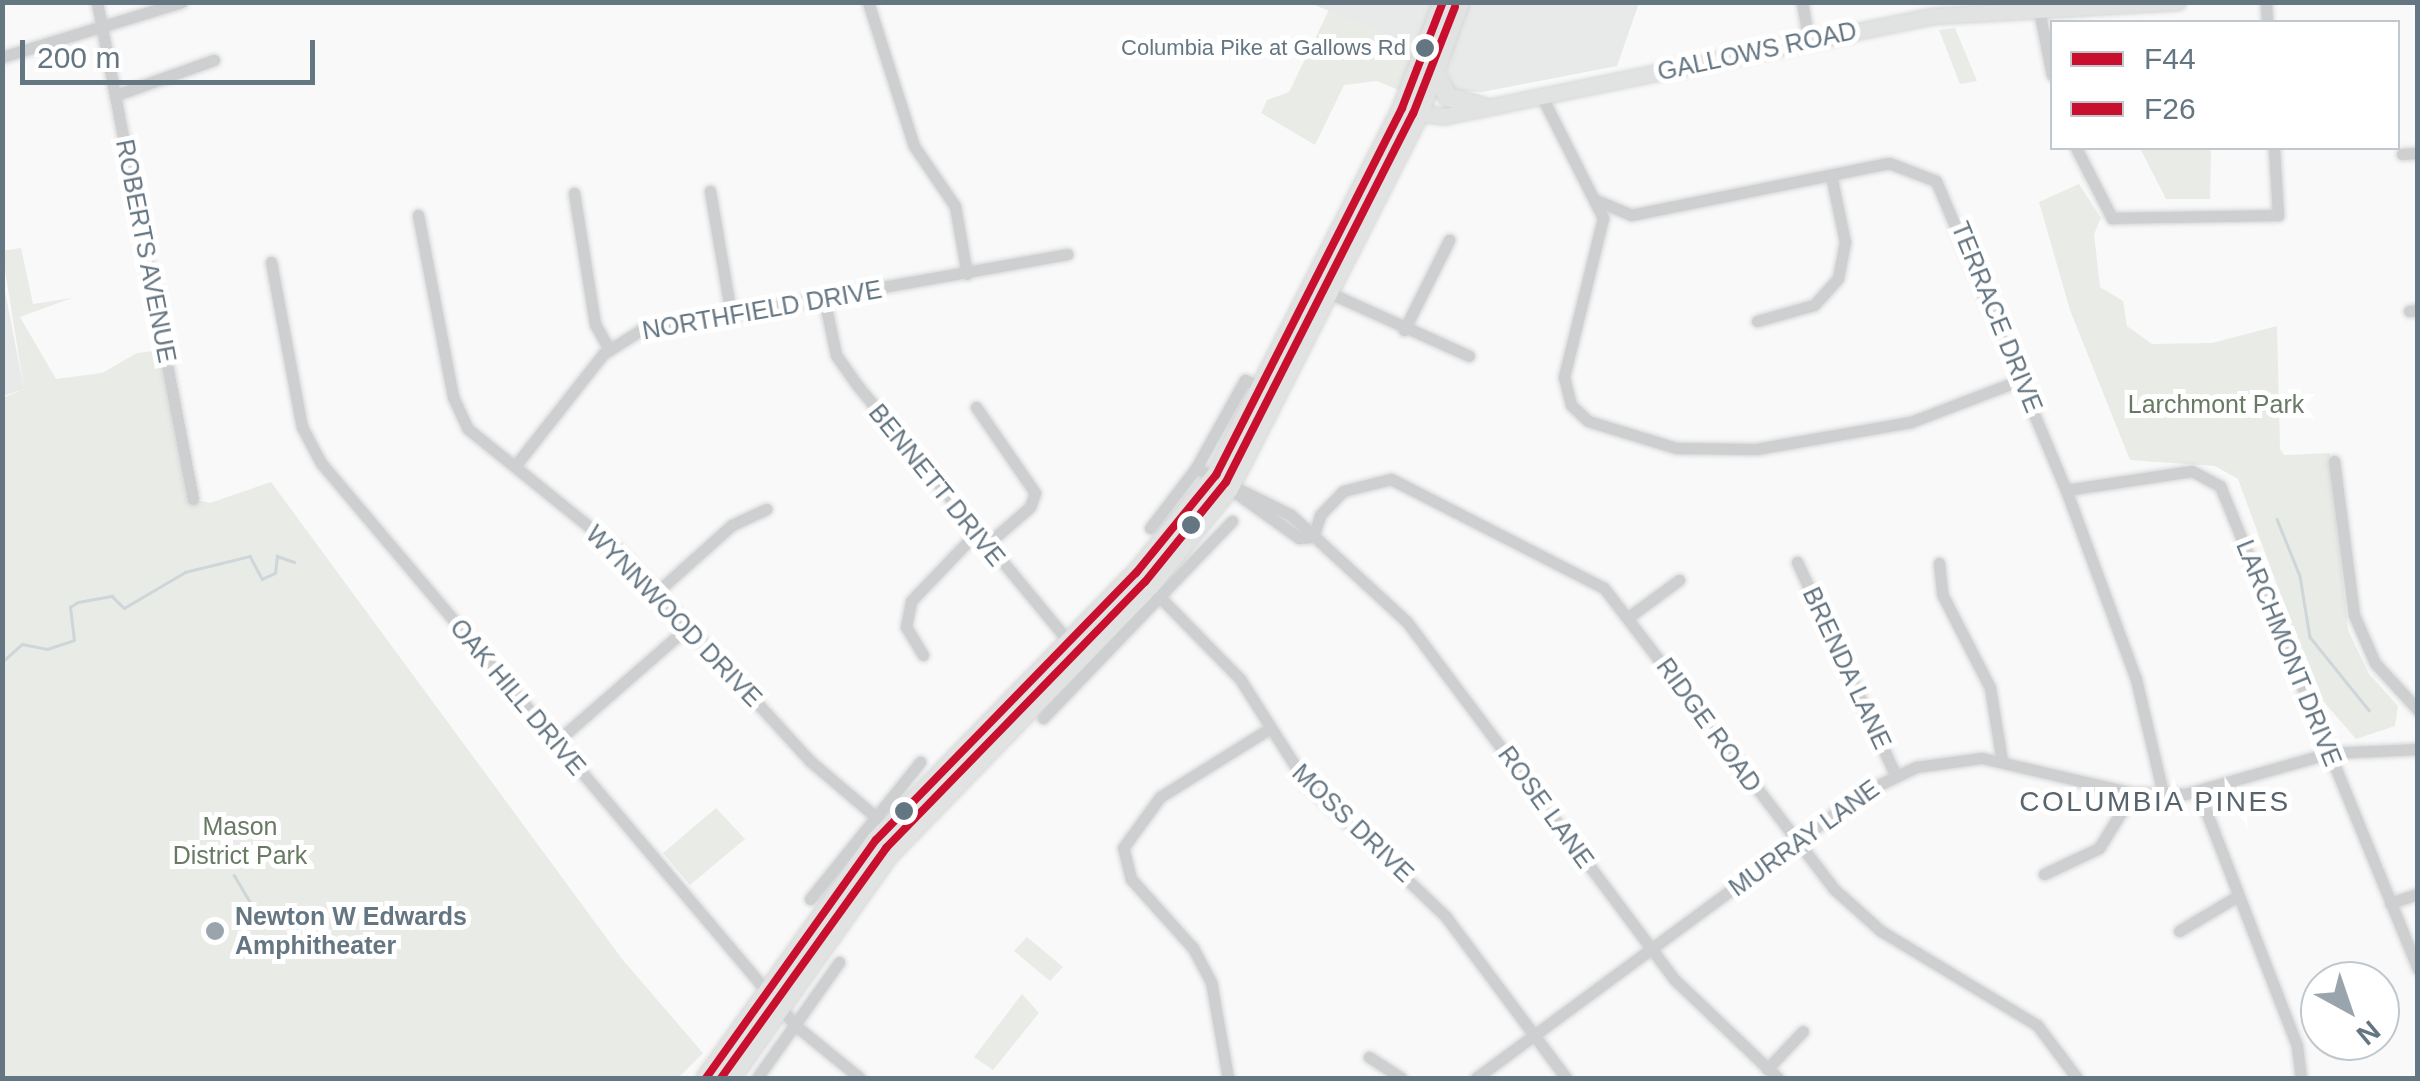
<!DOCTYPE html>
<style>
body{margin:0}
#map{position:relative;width:2420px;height:1081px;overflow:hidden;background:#f9f9f9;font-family:Helvetica,sans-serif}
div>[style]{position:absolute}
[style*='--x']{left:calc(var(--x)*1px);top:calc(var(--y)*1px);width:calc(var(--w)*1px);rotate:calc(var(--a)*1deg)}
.built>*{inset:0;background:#e8e9e9}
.green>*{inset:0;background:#e8ebe6}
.stream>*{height:2.5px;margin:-1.25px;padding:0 1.25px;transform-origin:1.25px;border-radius:1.25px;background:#ced6d9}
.roads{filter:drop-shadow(0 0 2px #d5d6d7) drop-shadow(0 0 2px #d5d6d7)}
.street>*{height:11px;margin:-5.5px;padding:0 5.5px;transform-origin:5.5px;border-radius:5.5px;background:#cecfd0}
.secondary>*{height:15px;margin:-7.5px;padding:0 7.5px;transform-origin:7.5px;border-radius:7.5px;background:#e1e2e2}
.primary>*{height:18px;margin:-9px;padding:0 9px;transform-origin:9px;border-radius:9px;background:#e1e2e2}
.bus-1>*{height:8px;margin:-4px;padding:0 4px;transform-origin:4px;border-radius:4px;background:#c8102e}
.bus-2>*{height:8px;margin:-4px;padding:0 4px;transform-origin:4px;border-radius:4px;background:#c8102e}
.dots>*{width:28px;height:28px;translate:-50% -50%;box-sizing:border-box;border:5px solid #fff;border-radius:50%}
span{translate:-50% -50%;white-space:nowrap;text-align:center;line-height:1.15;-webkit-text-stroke:10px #fff;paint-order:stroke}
.bus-label{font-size:22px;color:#657683}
.right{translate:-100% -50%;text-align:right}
.street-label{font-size:25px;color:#657683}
.park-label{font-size:25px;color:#687a64}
.poi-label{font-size:25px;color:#657683;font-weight:700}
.left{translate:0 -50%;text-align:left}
.neighbourhood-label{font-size:28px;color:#57646e;letter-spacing:2.5px}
.frame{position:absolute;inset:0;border:5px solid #657683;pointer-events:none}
.legend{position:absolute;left:2050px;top:20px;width:350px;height:130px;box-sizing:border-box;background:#fff;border:2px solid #c1c8cd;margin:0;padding:12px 18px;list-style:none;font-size:30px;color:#657683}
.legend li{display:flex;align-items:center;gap:20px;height:50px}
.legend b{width:50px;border:2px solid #c1c8cd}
.north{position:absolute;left:2300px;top:961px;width:100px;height:100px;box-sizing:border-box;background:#fff;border:2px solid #c1c8cd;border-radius:50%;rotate:140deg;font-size:28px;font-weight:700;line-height:40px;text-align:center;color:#657683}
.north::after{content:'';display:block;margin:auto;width:35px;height:45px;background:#99a4ac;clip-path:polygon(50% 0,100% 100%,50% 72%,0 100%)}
.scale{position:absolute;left:20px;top:40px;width:295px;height:45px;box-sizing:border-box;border:5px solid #657683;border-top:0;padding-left:12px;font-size:30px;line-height:35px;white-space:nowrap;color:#657683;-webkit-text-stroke:8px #fff;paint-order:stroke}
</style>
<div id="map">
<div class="built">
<i style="clip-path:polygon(1310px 3px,1438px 3px,1420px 49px)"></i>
<i style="clip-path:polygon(1468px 3px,1639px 3px,1617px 66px,1482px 92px,1455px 91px,1446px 70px)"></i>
<i style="clip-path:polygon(2px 276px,24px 389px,3px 396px,2px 396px)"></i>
</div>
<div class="green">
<i style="clip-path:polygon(1329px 10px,1416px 48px,1399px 90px,1377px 81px,1344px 85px,1315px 145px,1261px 113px,1267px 100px,1289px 92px)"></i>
<i style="clip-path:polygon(1955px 28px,1977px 81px,1960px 84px,1939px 30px)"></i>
<i style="clip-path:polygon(2140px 148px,2211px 148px,2210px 199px,2166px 199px)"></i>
<i style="clip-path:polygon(2079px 184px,2101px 218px,2094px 234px,2100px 287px,2123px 301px,2127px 326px,2152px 344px,2212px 343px,2277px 326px,2280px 449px,2284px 455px,2330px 453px,2348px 630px,2369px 674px,2398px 706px,2395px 726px,2356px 739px,2317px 694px,2238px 479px,2215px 466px,2130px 460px,2070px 310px,2039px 202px)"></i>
<i style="clip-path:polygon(21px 248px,33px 304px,72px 298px,20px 317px,56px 379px,102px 373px,137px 353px,163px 350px,193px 499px,210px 503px,271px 482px,622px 959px,703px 1053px,678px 1078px,3px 1078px,2px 398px,24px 389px,2px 251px)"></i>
<i style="clip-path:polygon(716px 808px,745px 839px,690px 885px,663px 853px)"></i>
<i style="clip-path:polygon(1027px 937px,1063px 967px,1050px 981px,1014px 951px)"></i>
<i style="clip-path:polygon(1022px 994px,1039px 1013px,993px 1070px,974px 1057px)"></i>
</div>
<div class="stream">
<i style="--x:2277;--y:519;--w:61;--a:68"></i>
<i style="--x:2300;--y:576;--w:62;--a:80.7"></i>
<i style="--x:2310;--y:637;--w:94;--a:51.1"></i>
<i style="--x:2;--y:662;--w:27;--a:-42"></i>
<i style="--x:22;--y:644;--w:25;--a:11"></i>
<i style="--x:47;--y:649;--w:28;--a:-18"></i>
<i style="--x:74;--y:640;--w:33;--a:-97"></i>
<i style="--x:70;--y:607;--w:9;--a:-32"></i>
<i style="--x:78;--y:602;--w:35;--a:-10"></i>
<i style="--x:112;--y:596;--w:17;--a:45"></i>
<i style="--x:124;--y:608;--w:71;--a:-30.5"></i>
<i style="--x:185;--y:572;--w:67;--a:-13.8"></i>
<i style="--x:250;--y:556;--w:26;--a:62"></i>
<i style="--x:262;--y:579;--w:14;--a:-25"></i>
<i style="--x:275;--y:573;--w:17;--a:-83"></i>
<i style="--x:277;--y:556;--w:18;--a:19"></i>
<i style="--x:234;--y:875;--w:58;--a:59"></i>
</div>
<div class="roads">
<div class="street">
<i style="--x:97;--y:2;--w:506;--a:79.07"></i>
<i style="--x:868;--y:2;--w:151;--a:72.3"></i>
<i style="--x:914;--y:146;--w:73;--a:55.7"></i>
<i style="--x:955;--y:206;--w:69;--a:80"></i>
<i style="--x:1802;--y:2;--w:39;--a:80"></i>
<i style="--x:2266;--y:2;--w:20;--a:87"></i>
<i style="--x:2039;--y:10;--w:66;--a:78.7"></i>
<i style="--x:2;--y:57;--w:188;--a:-17"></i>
<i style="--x:116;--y:95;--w:104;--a:-19.7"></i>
<i style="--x:1541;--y:95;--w:138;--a:63.2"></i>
<i style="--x:1603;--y:218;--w:164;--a:103.8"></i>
<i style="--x:1564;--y:377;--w:29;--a:76"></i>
<i style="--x:1571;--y:405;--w:23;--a:43"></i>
<i style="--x:1588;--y:421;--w:92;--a:17.1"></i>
<i style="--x:1676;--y:448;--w:80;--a:0.7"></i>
<i style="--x:1756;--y:449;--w:157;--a:-9.9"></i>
<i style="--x:1911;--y:422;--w:120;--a:-21"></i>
<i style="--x:2076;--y:148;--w:79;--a:62.8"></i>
<i style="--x:2112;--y:218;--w:166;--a:-1"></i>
<i style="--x:2278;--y:215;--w:67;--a:-93.4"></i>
<i style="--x:2402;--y:154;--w:16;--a:-4"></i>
<i style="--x:710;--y:191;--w:125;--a:80.3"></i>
<i style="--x:574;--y:193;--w:133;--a:80.9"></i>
<i style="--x:595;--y:324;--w:29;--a:61"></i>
<i style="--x:1596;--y:200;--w:38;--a:23"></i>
<i style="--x:1631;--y:215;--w:263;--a:-11.4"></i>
<i style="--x:1889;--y:163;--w:50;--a:21"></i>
<i style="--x:1936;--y:181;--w:335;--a:67.2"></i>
<i style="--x:2066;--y:490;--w:202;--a:69.7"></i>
<i style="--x:2136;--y:679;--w:117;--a:76.7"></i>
<i style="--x:418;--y:215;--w:185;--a:79.1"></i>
<i style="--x:453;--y:397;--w:35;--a:65"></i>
<i style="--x:468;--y:429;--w:193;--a:38.9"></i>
<i style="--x:618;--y:550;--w:285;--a:47.7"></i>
<i style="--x:810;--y:761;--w:106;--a:40.4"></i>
<i style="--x:271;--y:262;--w:168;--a:79.4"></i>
<i style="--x:302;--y:427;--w:41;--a:62.2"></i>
<i style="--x:321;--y:463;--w:737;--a:49.85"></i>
<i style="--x:796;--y:1026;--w:82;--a:39.1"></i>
<i style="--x:1323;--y:290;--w:160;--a:24.3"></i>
<i style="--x:824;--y:298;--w:58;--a:78.1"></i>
<i style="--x:836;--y:355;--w:37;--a:55"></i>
<i style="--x:857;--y:385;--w:337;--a:50.5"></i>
<i style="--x:2409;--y:311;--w:9;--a:-6"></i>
<i style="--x:1757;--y:321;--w:59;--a:-15.7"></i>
<i style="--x:1814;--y:305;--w:36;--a:-48"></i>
<i style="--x:1838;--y:278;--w:37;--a:-79"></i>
<i style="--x:1845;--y:242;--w:68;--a:-101.8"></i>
<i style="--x:1404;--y:330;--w:101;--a:-63.4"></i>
<i style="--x:976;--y:407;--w:104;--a:55.5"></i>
<i style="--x:1035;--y:493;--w:15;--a:110"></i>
<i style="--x:1030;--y:507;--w:58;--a:139.2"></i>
<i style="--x:2334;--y:461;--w:155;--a:82.6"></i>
<i style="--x:2354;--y:615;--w:52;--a:66.4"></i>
<i style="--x:2375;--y:663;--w:64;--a:47.5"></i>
<i style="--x:515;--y:466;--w:142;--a:-51.8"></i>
<i style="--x:603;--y:354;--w:45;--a:-32.3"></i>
<i style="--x:641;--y:330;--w:433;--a:-10.1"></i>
<i style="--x:1196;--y:468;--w:106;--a:26.3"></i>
<i style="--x:1291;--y:515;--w:158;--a:42.7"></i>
<i style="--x:1407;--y:622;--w:447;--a:53.2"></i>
<i style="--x:1675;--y:980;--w:142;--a:43.6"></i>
<i style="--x:1225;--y:485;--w:91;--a:35.6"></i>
<i style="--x:1299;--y:538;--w:14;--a:-4"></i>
<i style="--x:2066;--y:490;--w:127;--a:-8.6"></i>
<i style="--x:2192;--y:471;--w:32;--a:28"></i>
<i style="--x:2220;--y:486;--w:522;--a:67.71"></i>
<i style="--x:1150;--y:528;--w:76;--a:-52.5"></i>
<i style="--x:1196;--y:468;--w:101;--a:-60.9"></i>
<i style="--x:1245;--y:380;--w:21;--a:23"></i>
<i style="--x:1313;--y:537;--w:23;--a:-72"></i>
<i style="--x:1320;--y:515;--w:33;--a:-46"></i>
<i style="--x:1343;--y:491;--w:49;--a:-14"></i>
<i style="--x:1391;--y:479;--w:239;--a:27.1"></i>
<i style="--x:1604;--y:588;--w:379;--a:52.6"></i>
<i style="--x:1834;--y:889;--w:63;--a:41.8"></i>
<i style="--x:1881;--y:931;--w:182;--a:31.1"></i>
<i style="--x:2037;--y:1025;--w:66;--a:53"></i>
<i style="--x:1797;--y:562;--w:234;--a:65.2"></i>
<i style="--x:1939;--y:563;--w:31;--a:84"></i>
<i style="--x:1942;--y:594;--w:106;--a:62.9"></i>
<i style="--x:1990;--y:688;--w:74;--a:80.7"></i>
<i style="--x:1148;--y:585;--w:132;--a:45.6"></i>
<i style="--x:1240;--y:679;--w:123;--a:57.6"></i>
<i style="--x:1306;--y:783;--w:194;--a:43.7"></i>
<i style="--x:1446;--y:917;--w:201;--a:53.3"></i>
<i style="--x:657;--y:592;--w:101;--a:-41.8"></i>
<i style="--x:732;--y:525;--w:38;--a:-25"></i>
<i style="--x:1630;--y:616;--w:61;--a:-36.3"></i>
<i style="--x:923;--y:655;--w:33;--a:-121"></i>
<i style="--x:906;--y:627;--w:26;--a:-79"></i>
<i style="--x:911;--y:601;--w:94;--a:-46.3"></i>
<i style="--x:1043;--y:718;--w:273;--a:-46.2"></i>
<i style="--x:556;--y:742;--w:175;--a:-41.1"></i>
<i style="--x:2199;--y:793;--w:271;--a:68.8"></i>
<i style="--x:2297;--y:1046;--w:32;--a:83"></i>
<i style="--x:2044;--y:874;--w:61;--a:-25.3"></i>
<i style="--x:2099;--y:848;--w:65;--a:-58.3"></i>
<i style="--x:810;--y:899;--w:176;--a:-51.2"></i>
<i style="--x:2390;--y:903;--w:29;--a:-18"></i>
<i style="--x:2179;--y:931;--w:66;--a:-30.8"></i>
<i style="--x:1369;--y:1057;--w:38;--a:33"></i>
<i style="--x:1767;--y:1069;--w:52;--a:-46.5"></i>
<i style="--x:757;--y:1078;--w:142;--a:-54.7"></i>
<i style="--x:1228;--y:1078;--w:97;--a:-100"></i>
<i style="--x:1211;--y:982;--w:40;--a:-118"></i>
<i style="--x:1192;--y:947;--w:91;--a:-131.9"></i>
<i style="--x:1131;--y:879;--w:32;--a:-104"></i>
<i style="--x:1123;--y:848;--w:63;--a:-54"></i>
<i style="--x:1160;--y:797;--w:128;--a:-32"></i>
<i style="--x:1476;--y:1078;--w:480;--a:-36.4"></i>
<i style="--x:1862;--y:793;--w:60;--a:-25.7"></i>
<i style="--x:1916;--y:767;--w:67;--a:-7.8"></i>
<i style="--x:1982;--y:758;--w:155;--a:13.1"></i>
<i style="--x:2133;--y:793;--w:52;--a:1.1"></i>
<i style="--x:2185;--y:794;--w:151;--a:-15.8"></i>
<i style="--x:2330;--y:753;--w:88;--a:-2.6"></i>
</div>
<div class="secondary">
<i style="--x:1410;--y:112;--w:35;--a:7"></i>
<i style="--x:1445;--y:116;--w:497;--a:-11.6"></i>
<i style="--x:1932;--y:16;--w:246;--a:-3.3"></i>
</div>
<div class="primary">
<i style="--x:1435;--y:73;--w:27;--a:62"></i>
<i style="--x:1448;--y:97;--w:37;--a:16"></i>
<i style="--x:706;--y:1078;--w:292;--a:-54.5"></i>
<i style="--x:876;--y:840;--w:373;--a:-45.8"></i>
<i style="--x:1136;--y:573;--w:127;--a:-50.8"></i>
<i style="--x:1216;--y:475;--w:411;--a:-63.1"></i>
<i style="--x:1402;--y:108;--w:114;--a:-68.9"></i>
<i style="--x:731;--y:1078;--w:273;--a:-54.7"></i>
<i style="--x:889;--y:855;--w:375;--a:-45.9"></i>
<i style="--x:1150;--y:586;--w:125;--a:-50.8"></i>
<i style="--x:1229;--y:489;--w:417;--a:-63.1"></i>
<i style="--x:1418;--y:117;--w:122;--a:-69.9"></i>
</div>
</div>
<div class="bus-1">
<i style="--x:706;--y:1078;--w:292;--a:-54.5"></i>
<i style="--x:876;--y:840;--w:373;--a:-45.8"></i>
<i style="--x:1136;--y:573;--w:127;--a:-50.8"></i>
<i style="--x:1216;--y:475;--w:411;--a:-63.1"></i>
<i style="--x:1402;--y:108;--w:114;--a:-68.9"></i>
</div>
<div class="bus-2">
<i style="--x:721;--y:1078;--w:283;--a:-54.3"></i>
<i style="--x:886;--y:848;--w:371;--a:-45.8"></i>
<i style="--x:1145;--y:582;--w:129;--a:-51"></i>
<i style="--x:1226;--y:482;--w:413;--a:-63.1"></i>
<i style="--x:1413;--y:114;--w:115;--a:-68.6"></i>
</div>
<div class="dots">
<i style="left:1425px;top:48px;background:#657683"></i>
<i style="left:1191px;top:525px;background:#657683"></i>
<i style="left:904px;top:811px;background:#657683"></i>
<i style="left:215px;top:931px;background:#99a4ac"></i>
</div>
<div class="bus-label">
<span class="right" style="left:1406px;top:48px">Columbia Pike at Gallows Rd</span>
</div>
<div class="street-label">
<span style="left:1757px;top:51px;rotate:-12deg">GALLOWS ROAD</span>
<span style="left:146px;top:251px;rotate:79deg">ROBERTS AVENUE</span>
<span style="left:762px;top:310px;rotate:-10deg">NORTHFIELD DRIVE</span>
<span style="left:1997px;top:317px;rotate:68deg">TERRACE DRIVE</span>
<span style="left:937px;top:485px;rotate:51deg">BENNETT DRIVE</span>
<span style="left:674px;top:616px;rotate:46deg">WYNNWOOD DRIVE</span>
<span style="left:2289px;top:653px;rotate:68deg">LARCHMONT DRIVE</span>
<span style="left:1847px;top:668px;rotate:65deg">BRENDA LANE</span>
<span style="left:518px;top:697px;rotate:50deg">OAK HILL DRIVE</span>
<span style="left:1709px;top:725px;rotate:54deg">RIDGE ROAD</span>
<span style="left:1546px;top:807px;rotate:54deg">ROSE LANE</span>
<span style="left:1353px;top:823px;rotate:44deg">MOSS DRIVE</span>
<span style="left:1804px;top:838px;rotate:-36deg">MURRAY LANE</span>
</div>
<div class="park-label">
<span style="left:2216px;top:404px">Larchmont Park</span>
<span style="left:240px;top:841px">Mason<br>District Park</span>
</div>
<div class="poi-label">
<span class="left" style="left:235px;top:931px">Newton W Edwards<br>Amphitheater</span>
</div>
<div class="neighbourhood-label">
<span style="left:2155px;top:802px">COLUMBIA PINES</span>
</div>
<div class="frame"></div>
<ul class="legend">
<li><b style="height:12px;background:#c8102e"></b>F44</li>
<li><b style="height:12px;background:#c8102e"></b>F26</li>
</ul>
<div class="north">N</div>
<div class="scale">200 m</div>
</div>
